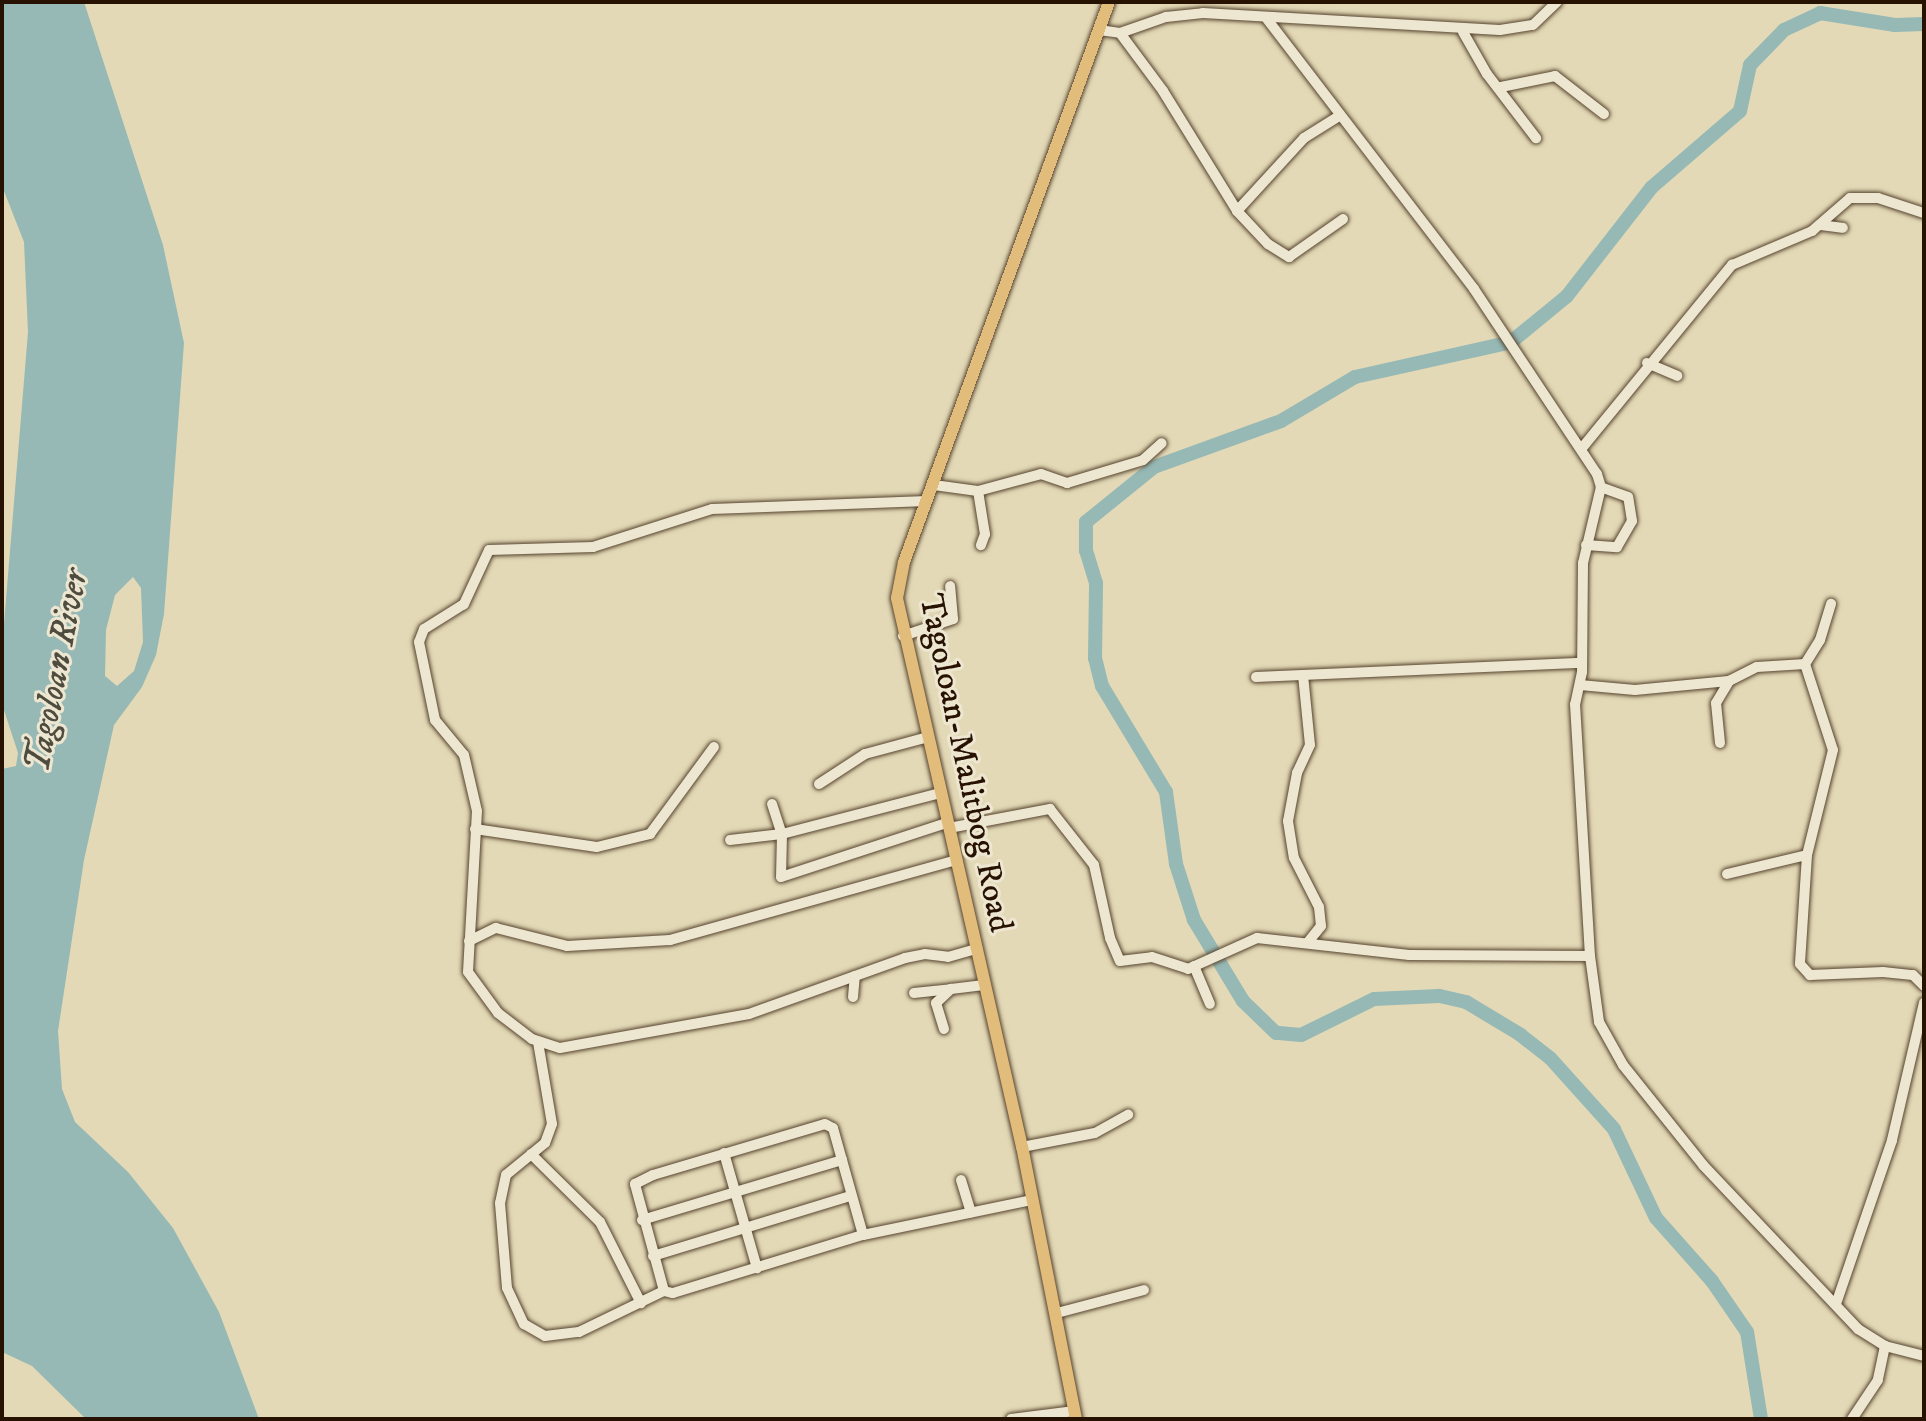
<!DOCTYPE html>
<style>
body{margin:0}
#map{position:relative;width:1926px;height:1421px;overflow:hidden;background:#e3d9b6;font-family:"IM FELL DW Pica",serif}
div>[style]{position:absolute}
[style*='--x']{left:calc(var(--x)*1px);top:calc(var(--y)*1px);width:calc(var(--w)*1px);rotate:calc(var(--a)*1deg)}
.water>*{inset:0;background:#96b9b5}
.river>*{height:14px;margin:-7px;padding:0 7px;transform-origin:7px;border-radius:7px;background:#96b9b5}
.roads{filter:drop-shadow(0 0 2px #56432e) drop-shadow(0 0 2px #56432e)}
.minor>*{height:10px;margin:-5px;padding:0 5px;transform-origin:5px;border-radius:5px;background:#ede6d0}
.major>*{height:12px;margin:-6px;padding:0 6px;transform-origin:6px;border-radius:6px;background:#e2bc7b}
span{translate:-50% -50%;white-space:nowrap;text-align:center;line-height:1.15;-webkit-text-stroke:6px #ede6d0;paint-order:stroke}
.street-label{font-size:34px;color:#271100}
.water-label{font-size:36px;color:#4e4c3f;font-style:italic}
.frame{position:absolute;inset:0;border:4px solid #271100;pointer-events:none}
</style>
<div id="map">
<div class="water">
<i style="clip-path:polygon(evenodd,2px 2px,84px 2px,163px 245px,184px 343px,164px 614px,156px 655px,142px 687px,114px 725px,84px 860px,58px 1031px,62px 1089px,75px 1122px,128px 1172px,173px 1228px,219px 1312px,259px 1419px,86px 1419px,32px 1366px,2px 1352px,2px 769px,16px 766px,18px 753px,2px 704px,2px 648px,28px 332px,24px 242px,2px 186px,2px 2px,133px 577px,141px 588px,143px 642px,134px 671px,117px 686px,105px 676px,106px 630px,115px 595px,133px 577px)"></i>
</div>
<div class="river">
<i style="--x:1761;--y:1419;--w:88;--a:-99.1"></i>
<i style="--x:1747;--y:1332;--w:62;--a:-124.5"></i>
<i style="--x:1712;--y:1281;--w:84;--a:-131.6"></i>
<i style="--x:1656;--y:1218;--w:98;--a:-115.3"></i>
<i style="--x:1614;--y:1129;--w:96;--a:-132"></i>
<i style="--x:1550;--y:1058;--w:37;--a:-142"></i>
<i style="--x:1521;--y:1035;--w:64;--a:-149"></i>
<i style="--x:1466;--y:1002;--w:28;--a:-167"></i>
<i style="--x:1439;--y:996;--w:65;--a:177.4"></i>
<i style="--x:1374;--y:999;--w:81;--a:153.7"></i>
<i style="--x:1301;--y:1035;--w:25;--a:-175"></i>
<i style="--x:1276;--y:1033;--w:46;--a:-135.9"></i>
<i style="--x:1243;--y:1001;--w:95;--a:-121.2"></i>
<i style="--x:1194;--y:920;--w:59;--a:-107.8"></i>
<i style="--x:1176;--y:864;--w:73;--a:-97.9"></i>
<i style="--x:1166;--y:792;--w:124;--a:-121.1"></i>
<i style="--x:1102;--y:686;--w:29;--a:-104"></i>
<i style="--x:1095;--y:658;--w:75;--a:-89.2"></i>
<i style="--x:1096;--y:583;--w:34;--a:-107"></i>
<i style="--x:1086;--y:551;--w:29;--a:-90"></i>
<i style="--x:1086;--y:522;--w:87;--a:-39"></i>
<i style="--x:1154;--y:467;--w:135;--a:-19.9"></i>
<i style="--x:1281;--y:421;--w:86;--a:-30.7"></i>
<i style="--x:1355;--y:377;--w:160;--a:-12.6"></i>
<i style="--x:1511;--y:342;--w:72;--a:-39.4"></i>
<i style="--x:1567;--y:296;--w:138;--a:-52.1"></i>
<i style="--x:1652;--y:187;--w:116;--a:-40.8"></i>
<i style="--x:1740;--y:111;--w:47;--a:-77.7"></i>
<i style="--x:1750;--y:65;--w:49;--a:-45.8"></i>
<i style="--x:1784;--y:30;--w:40;--a:-25"></i>
<i style="--x:1820;--y:13;--w:76;--a:9.1"></i>
<i style="--x:1895;--y:25;--w:29;--a:-2"></i>
</div>
<div class="roads">
<div class="minor">
<i style="--x:1267;--y:19;--w:340;--a:52.5"></i>
<i style="--x:1474;--y:289;--w:222;--a:56.4"></i>
<i style="--x:1597;--y:474;--w:14;--a:73"></i>
<i style="--x:1601;--y:487;--w:78;--a:103.3"></i>
<i style="--x:1583;--y:563;--w:109;--a:90.5"></i>
<i style="--x:1582;--y:672;--w:33;--a:102"></i>
<i style="--x:1575;--y:704;--w:252;--a:86.6"></i>
<i style="--x:1590;--y:956;--w:67;--a:82.2"></i>
<i style="--x:1599;--y:1022;--w:49;--a:60.8"></i>
<i style="--x:1623;--y:1065;--w:128;--a:51.3"></i>
<i style="--x:1703;--y:1165;--w:226;--a:46.6"></i>
<i style="--x:1858;--y:1329;--w:32;--a:32"></i>
<i style="--x:1885;--y:1346;--w:35;--a:102"></i>
<i style="--x:1878;--y:1380;--w:47;--a:123.7"></i>
<i style="--x:1099;--y:30;--w:21;--a:8"></i>
<i style="--x:1120;--y:33;--w:49;--a:-19.2"></i>
<i style="--x:1166;--y:17;--w:37;--a:-6"></i>
<i style="--x:1203;--y:13;--w:297;--a:3.3"></i>
<i style="--x:1500;--y:30;--w:33;--a:-9"></i>
<i style="--x:1533;--y:25;--w:33;--a:-44"></i>
<i style="--x:1463;--y:32;--w:48;--a:60.3"></i>
<i style="--x:1487;--y:74;--w:81;--a:52.6"></i>
<i style="--x:1120;--y:33;--w:72;--a:53.4"></i>
<i style="--x:1163;--y:91;--w:141;--a:58.3"></i>
<i style="--x:1237;--y:211;--w:45;--a:46.8"></i>
<i style="--x:1268;--y:244;--w:25;--a:32"></i>
<i style="--x:1289;--y:257;--w:66;--a:-35.1"></i>
<i style="--x:1501;--y:87;--w:55;--a:-11.5"></i>
<i style="--x:1555;--y:76;--w:62;--a:37.8"></i>
<i style="--x:1237;--y:211;--w:99;--a:-47.5"></i>
<i style="--x:1304;--y:138;--w:40;--a:-32"></i>
<i style="--x:1820;--y:225;--w:23;--a:7"></i>
<i style="--x:1647;--y:363;--w:33;--a:23"></i>
<i style="--x:1582;--y:448;--w:237;--a:-50.7"></i>
<i style="--x:1732;--y:265;--w:87;--a:-23"></i>
<i style="--x:1812;--y:231;--w:50;--a:-41"></i>
<i style="--x:1850;--y:198;--w:28;--a:0"></i>
<i style="--x:1878;--y:198;--w:48;--a:18.1"></i>
<i style="--x:934;--y:485;--w:44;--a:7.8"></i>
<i style="--x:978;--y:491;--w:65;--a:-15.1"></i>
<i style="--x:1041;--y:474;--w:28;--a:19"></i>
<i style="--x:1067;--y:483;--w:79;--a:-16.8"></i>
<i style="--x:1143;--y:460;--w:25;--a:-42"></i>
<i style="--x:978;--y:491;--w:44;--a:80.8"></i>
<i style="--x:985;--y:534;--w:12;--a:110"></i>
<i style="--x:927;--y:501;--w:215;--a:177.9"></i>
<i style="--x:712;--y:509;--w:125;--a:162.3"></i>
<i style="--x:593;--y:547;--w:104;--a:178.3"></i>
<i style="--x:489;--y:550;--w:60;--a:114.8"></i>
<i style="--x:464;--y:604;--w:47;--a:148"></i>
<i style="--x:424;--y:629;--w:14;--a:111"></i>
<i style="--x:419;--y:642;--w:80;--a:78.4"></i>
<i style="--x:435;--y:720;--w:45;--a:50.4"></i>
<i style="--x:464;--y:755;--w:57;--a:76.9"></i>
<i style="--x:477;--y:811;--w:161;--a:93.2"></i>
<i style="--x:468;--y:972;--w:51;--a:53.8"></i>
<i style="--x:498;--y:1013;--w:43;--a:37.4"></i>
<i style="--x:532;--y:1039;--w:29;--a:18"></i>
<i style="--x:560;--y:1048;--w:192;--a:-10.2"></i>
<i style="--x:749;--y:1014;--w:166;--a:-19.7"></i>
<i style="--x:905;--y:958;--w:20;--a:-11"></i>
<i style="--x:925;--y:954;--w:23;--a:7"></i>
<i style="--x:948;--y:957;--w:29;--a:-16"></i>
<i style="--x:1586;--y:545;--w:31;--a:4"></i>
<i style="--x:1617;--y:547;--w:30;--a:-60"></i>
<i style="--x:1632;--y:521;--w:24;--a:-99"></i>
<i style="--x:1628;--y:497;--w:29;--a:-160"></i>
<i style="--x:903;--y:636;--w:53;--a:-18.8"></i>
<i style="--x:953;--y:619;--w:33;--a:-95"></i>
<i style="--x:1805;--y:664;--w:28;--a:-58"></i>
<i style="--x:1820;--y:640;--w:38;--a:-73"></i>
<i style="--x:1303;--y:675;--w:70;--a:84.3"></i>
<i style="--x:1310;--y:745;--w:31;--a:115"></i>
<i style="--x:1297;--y:773;--w:49;--a:100.6"></i>
<i style="--x:1288;--y:821;--w:37;--a:81"></i>
<i style="--x:1294;--y:858;--w:55;--a:63"></i>
<i style="--x:1319;--y:907;--w:19;--a:84"></i>
<i style="--x:1321;--y:926;--w:22;--a:129"></i>
<i style="--x:1256;--y:677;--w:326;--a:-2.5"></i>
<i style="--x:1580;--y:685;--w:55;--a:5.2"></i>
<i style="--x:1635;--y:690;--w:94;--a:-5.5"></i>
<i style="--x:1720;--y:743;--w:40;--a:-95.7"></i>
<i style="--x:1716;--y:703;--w:26;--a:-59"></i>
<i style="--x:1729;--y:681;--w:31;--a:-27"></i>
<i style="--x:1757;--y:667;--w:48;--a:-3.6"></i>
<i style="--x:1805;--y:664;--w:90;--a:72"></i>
<i style="--x:1833;--y:750;--w:108;--a:103.9"></i>
<i style="--x:1807;--y:855;--w:109;--a:93.7"></i>
<i style="--x:1800;--y:964;--w:15;--a:48"></i>
<i style="--x:1810;--y:975;--w:73;--a:-2.4"></i>
<i style="--x:1883;--y:972;--w:30;--a:6"></i>
<i style="--x:1913;--y:975;--w:16;--a:45"></i>
<i style="--x:819;--y:784;--w:55;--a:-33.1"></i>
<i style="--x:865;--y:754;--w:65;--a:-15.1"></i>
<i style="--x:772;--y:804;--w:32;--a:72"></i>
<i style="--x:782;--y:834;--w:43;--a:91.3"></i>
<i style="--x:781;--y:877;--w:174;--a:-18.1"></i>
<i style="--x:949;--y:828;--w:103;--a:-10.7"></i>
<i style="--x:1050;--y:809;--w:71;--a:51.8"></i>
<i style="--x:1094;--y:865;--w:75;--a:77.6"></i>
<i style="--x:1110;--y:938;--w:25;--a:67"></i>
<i style="--x:1120;--y:961;--w:32;--a:-7"></i>
<i style="--x:1152;--y:957;--w:38;--a:18"></i>
<i style="--x:1188;--y:969;--w:76;--a:-24.2"></i>
<i style="--x:1257;--y:938;--w:153;--a:6.4"></i>
<i style="--x:1409;--y:955;--w:181;--a:0.3"></i>
<i style="--x:475;--y:829;--w:123;--a:8.4"></i>
<i style="--x:597;--y:847;--w:55;--a:-13.8"></i>
<i style="--x:650;--y:834;--w:108;--a:-53.7"></i>
<i style="--x:730;--y:840;--w:52;--a:-6.6"></i>
<i style="--x:782;--y:834;--w:164;--a:-14.5"></i>
<i style="--x:1727;--y:874;--w:82;--a:-13.4"></i>
<i style="--x:469;--y:941;--w:30;--a:-26"></i>
<i style="--x:496;--y:928;--w:73;--a:14.2"></i>
<i style="--x:567;--y:946;--w:103;--a:-3.3"></i>
<i style="--x:670;--y:940;--w:297;--a:-15.6"></i>
<i style="--x:1194;--y:966;--w:41;--a:67.2"></i>
<i style="--x:914;--y:993;--w:37;--a:-6"></i>
<i style="--x:853;--y:997;--w:21;--a:-85"></i>
<i style="--x:944;--y:1029;--w:27;--a:-107"></i>
<i style="--x:936;--y:1003;--w:21;--a:-43"></i>
<i style="--x:951;--y:989;--w:33;--a:-7"></i>
<i style="--x:538;--y:1042;--w:83;--a:80.3"></i>
<i style="--x:552;--y:1124;--w:20;--a:110"></i>
<i style="--x:545;--y:1143;--w:50;--a:140.6"></i>
<i style="--x:506;--y:1175;--w:29;--a:102"></i>
<i style="--x:500;--y:1203;--w:85;--a:85.3"></i>
<i style="--x:507;--y:1288;--w:40;--a:65"></i>
<i style="--x:524;--y:1324;--w:24;--a:30"></i>
<i style="--x:545;--y:1336;--w:34;--a:-7"></i>
<i style="--x:579;--y:1332;--w:94;--a:-25.8"></i>
<i style="--x:664;--y:1291;--w:9;--a:13"></i>
<i style="--x:673;--y:1293;--w:199;--a:-17"></i>
<i style="--x:863;--y:1235;--w:173;--a:-11.7"></i>
<i style="--x:1022;--y:1147;--w:74;--a:-10.9"></i>
<i style="--x:1095;--y:1133;--w:38;--a:-29"></i>
<i style="--x:724;--y:1153;--w:120;--a:74"></i>
<i style="--x:531;--y:1154;--w:97;--a:44.6"></i>
<i style="--x:600;--y:1222;--w:91;--a:63.2"></i>
<i style="--x:961;--y:1180;--w:34;--a:73"></i>
<i style="--x:642;--y:1220;--w:209;--a:-16.7"></i>
<i style="--x:653;--y:1256;--w:207;--a:-16.9"></i>
<i style="--x:664;--y:1291;--w:111;--a:-105.2"></i>
<i style="--x:635;--y:1184;--w:20;--a:-27"></i>
<i style="--x:653;--y:1175;--w:179;--a:-16.5"></i>
<i style="--x:825;--y:1124;--w:9;--a:27"></i>
<i style="--x:833;--y:1128;--w:111;--a:74.3"></i>
<i style="--x:1836;--y:1304;--w:173;--a:-71.1"></i>
<i style="--x:1892;--y:1140;--w:141;--a:-76.9"></i>
<i style="--x:1057;--y:1313;--w:90;--a:-14.8"></i>
<i style="--x:1885;--y:1346;--w:40;--a:14.4"></i>
<i style="--x:1011;--y:1419;--w:64;--a:-7.2"></i>
</div>
<div class="major">
<i style="--x:1076;--y:1419;--w:277;--a:-101.2"></i>
<i style="--x:1022;--y:1147;--w:563;--a:-102.83"></i>
<i style="--x:897;--y:598;--w:37;--a:-79"></i>
<i style="--x:904;--y:562;--w:596;--a:-69.89"></i>
</div>
</div>
<div class="street-label">
<span style="left:965px;top:763px;rotate:78deg">Tagoloan-Malitbog Road</span>
</div>
<div class="water-label">
<span style="left:57px;top:671px;rotate:-79deg">Tagoloan River</span>
</div>
<div class="frame"></div>
</div>
